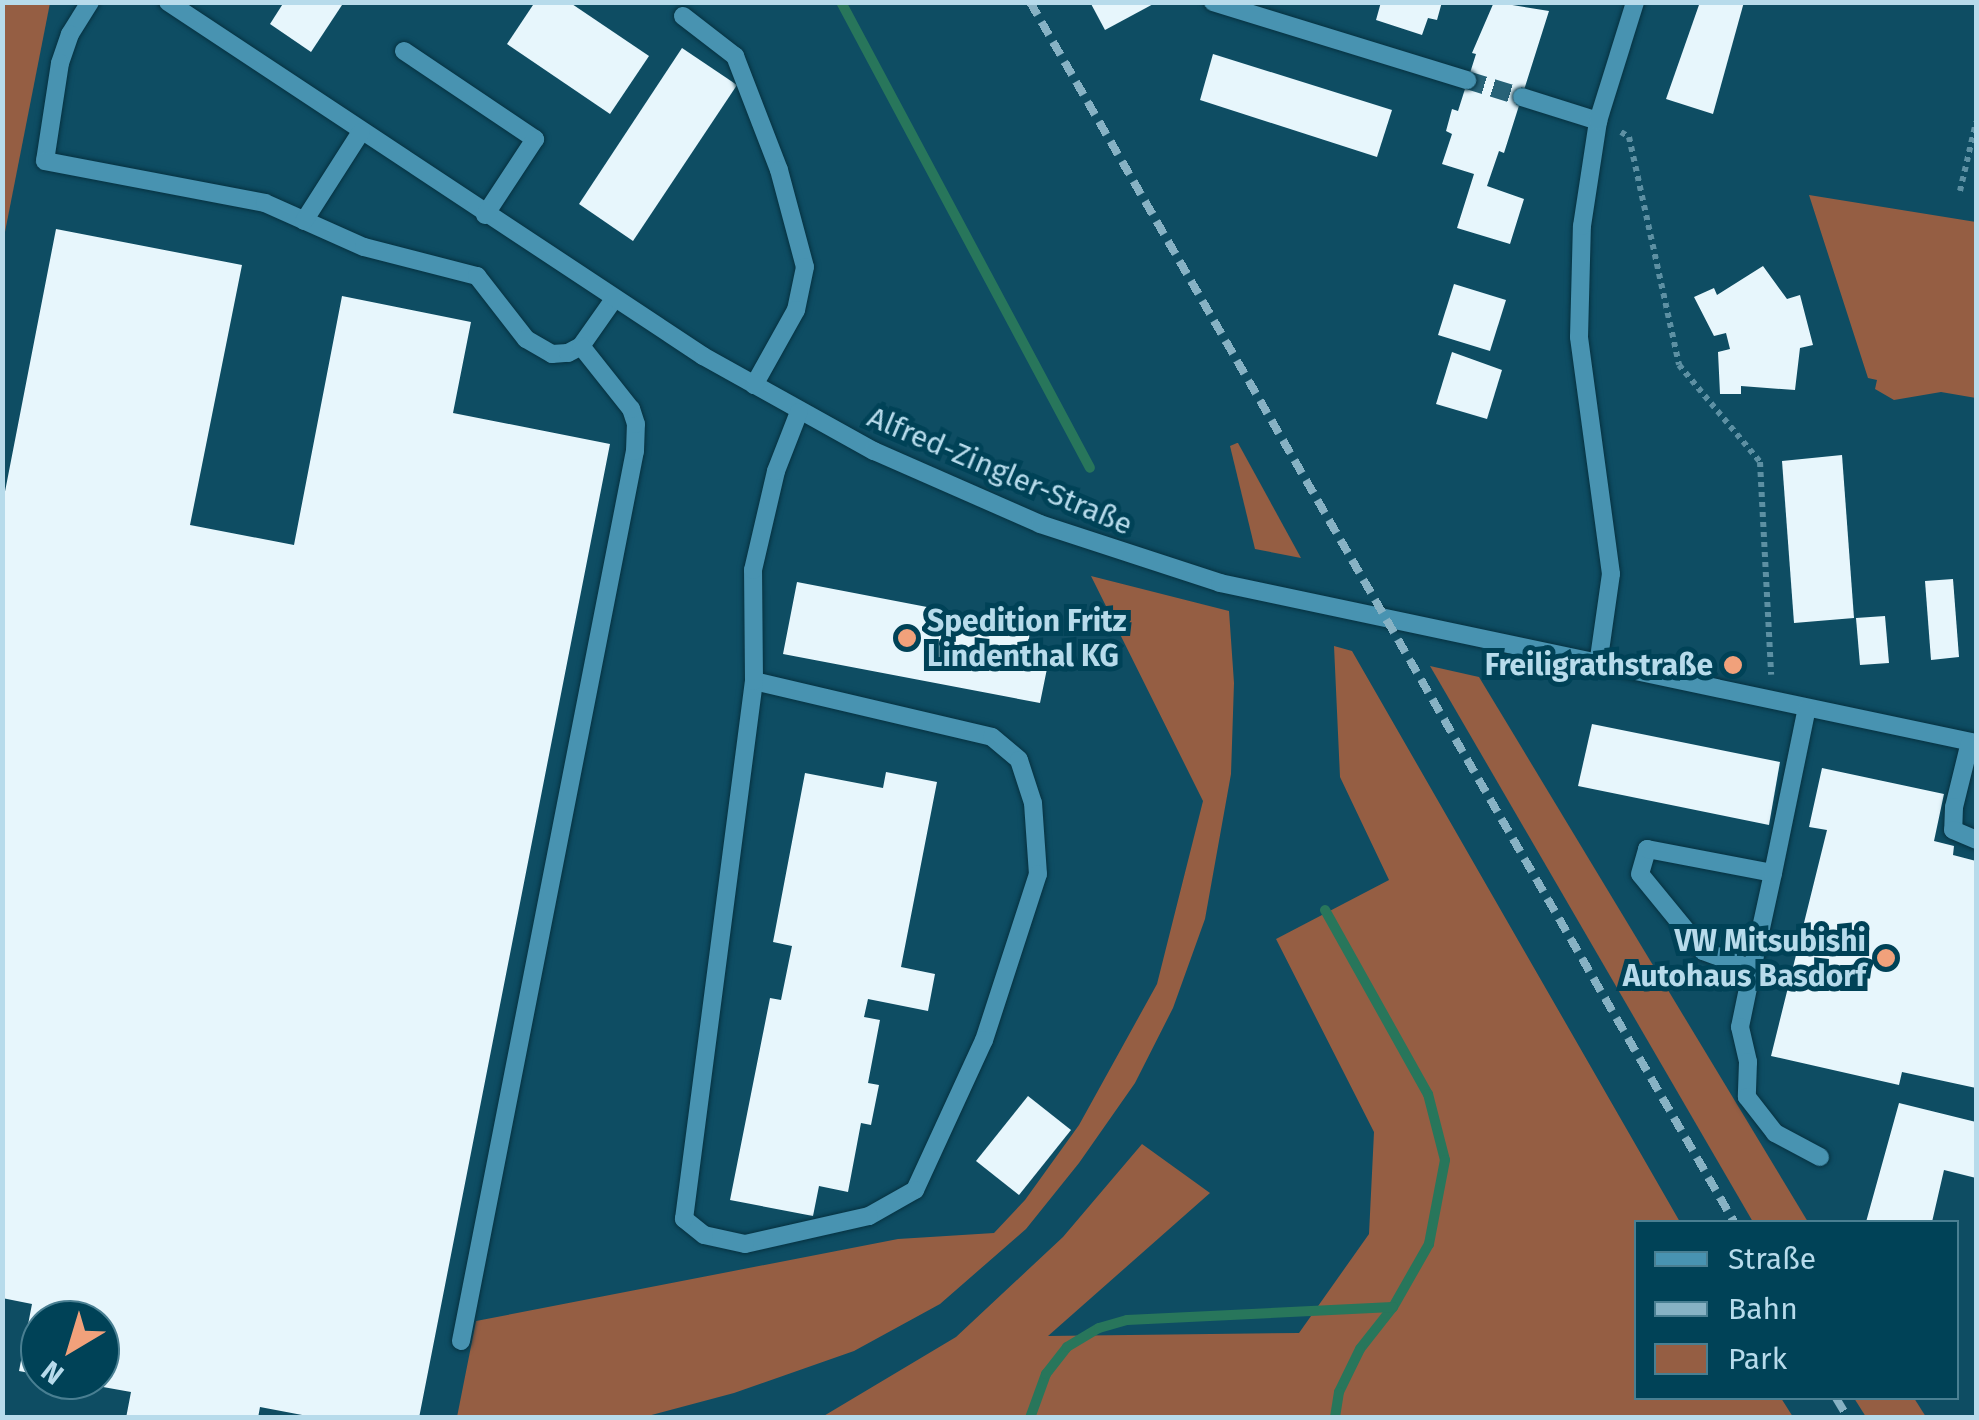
<!DOCTYPE html>
<meta charset="utf-8">
<style>
body{margin:0}
#map{position:relative;width:1979px;height:1420px;overflow:hidden;background:#0e4d63;font-family:"Fira Sans",sans-serif}
div>[style]{position:absolute}
[style*='--x']{left:calc(var(--x)*1px);top:calc(var(--y)*1px);width:calc(var(--w)*1px);rotate:calc(var(--a)*1deg)}
.green>*{inset:0;background:#955e43}
.stream>*{height:10px;margin:-5px;padding:0 5px;transform-origin:5px;border-radius:5px;background:#28765b}
.building>*{inset:0;background:#e7f6fc}
.minor-tunnel>*{height:18px;margin-top:-9px;transform-origin:0;background:repeating-linear-gradient(90deg,#276277 0 18px,transparent 0 27px)}
.path>*{height:6px;margin-top:-3px;transform-origin:0;background:repeating-linear-gradient(90deg,#5d90a3 0 5px,transparent 0 10px)}
.roads{filter:drop-shadow(0 0 2px #063140) drop-shadow(0 0 2px #063140)}
.minor>*{height:18px;margin:-9px;padding:0 9px;transform-origin:9px;border-radius:9px;background:#4893b1}
.rail>*{height:8px;margin-top:-4px;transform-origin:0;background:repeating-linear-gradient(90deg,#87b2c4 0 15px,transparent 0 23px)}
.dots>*{width:28px;height:28px;translate:-50% -50%;box-sizing:border-box;border:5px solid #004257;border-radius:50%}
span{translate:-50% -50%;white-space:nowrap;text-align:center;line-height:1.15;-webkit-text-stroke:10px #004257;paint-order:stroke}
.street-label{font-size:30px;color:#b7dbeb}
.poi-label{font-size:30px;color:#b7dbeb;font-weight:700}
.left{translate:0 -50%;text-align:left}
.right{translate:-100% -50%;text-align:right}
.frame{position:absolute;inset:0;border:5px solid #b7dbeb;pointer-events:none}
.legend{position:absolute;left:1634px;top:1220px;width:325px;height:180px;box-sizing:border-box;background:#004257;border:2px solid #497f92;margin:0;padding:12px 18px;list-style:none;font-size:30px;color:#b7dbeb}
.legend li{display:flex;align-items:center;gap:20px;height:50px}
.legend b{width:50px;border:2px solid #497f92}
.north{position:absolute;left:20px;top:1300px;width:100px;height:100px;box-sizing:border-box;background:#004257;border:2px solid #497f92;border-radius:50%;rotate:218deg;font-size:28px;font-weight:700;line-height:40px;text-align:center;color:#b7dbeb}
.north::after{content:'';display:block;margin:auto;width:35px;height:45px;background:#f1a17b;clip-path:polygon(50% 0,100% 100%,50% 72%,0 100%)}
</style>
<div id="map">
<div class="green">
<i style="clip-path:polygon(3px 2px,50px 3px,3px 242px,2px 3px)"></i>
<i style="clip-path:polygon(1809px 195px,1976px 222px,1976px 398px,1941px 392px,1894px 400px,1875px 389px,1877px 380px,1868px 378px)"></i>
<i style="clip-path:polygon(1237px 443px,1238px 443px,1301px 558px,1255px 549px,1230px 446px)"></i>
<i style="clip-path:polygon(1091px 576px,1229px 611px,1234px 683px,1231px 774px,1205px 919px,1173px 1008px,1135px 1083px,1079px 1163px,1026px 1229px,940px 1304px,854px 1351px,734px 1393px,644px 1417px,457px 1417px,476px 1321px,898px 1239px,994px 1233px,1025px 1200px,1079px 1125px,1157px 984px,1203px 801px)"></i>
<i style="clip-path:polygon(1334px 646px,1352px 651px,1680px 1222px,1636px 1222px,1636px 1398px,1781px 1398px,1793px 1417px,822px 1417px,956px 1337px,1063px 1237px,1142px 1144px,1210px 1193px,1048px 1336px,1299px 1333px,1369px 1234px,1374px 1132px,1276px 939px,1389px 880px,1340px 777px)"></i>
<i style="clip-path:polygon(1430px 666px,1479px 677px,1808px 1222px,1753px 1222px)"></i>
<i style="clip-path:polygon(1854px 1398px,1914px 1398px,1926px 1417px,1866px 1417px)"></i>
</div>
<div class="stream">
<i style="--x:841;--y:2;--w:528;--a:61.88"></i>
<i style="--x:1325;--y:910;--w:211;--a:60.8"></i>
<i style="--x:1428;--y:1094;--w:68;--a:75.6"></i>
<i style="--x:1445;--y:1160;--w:86;--a:100.8"></i>
<i style="--x:1429;--y:1244;--w:73;--a:119.7"></i>
<i style="--x:1393;--y:1307;--w:53;--a:128.2"></i>
<i style="--x:1360;--y:1349;--w:48;--a:116"></i>
<i style="--x:1339;--y:1392;--w:26;--a:99"></i>
<i style="--x:1030;--y:1418;--w:47;--a:-70"></i>
<i style="--x:1046;--y:1374;--w:34;--a:-52"></i>
<i style="--x:1067;--y:1347;--w:37;--a:-31"></i>
<i style="--x:1099;--y:1328;--w:29;--a:-16"></i>
<i style="--x:1127;--y:1320;--w:266;--a:-2.8"></i>
</div>
<div class="building">
<i style="clip-path:polygon(284px 2px,344px 2px,311px 52px,270px 24px)"></i>
<i style="clip-path:polygon(535px 2px,569px 2px,649px 56px,610px 114px,507px 44px)"></i>
<i style="clip-path:polygon(1090px 2px,1157px 2px,1105px 30px)"></i>
<i style="clip-path:polygon(1381px 2px,1442px 2px,1437px 20px,1428px 18px,1422px 35px,1376px 20px)"></i>
<i style="clip-path:polygon(1494px 2px,1549px 11px,1504px 153px,1499px 151px,1487px 186px,1524px 199px,1510px 244px,1457px 228px,1474px 174px,1442px 164px,1452px 134px,1446px 131px,1452px 109px,1458px 111px,1476px 54px,1472px 53px)"></i>
<i style="clip-path:polygon(1700px 2px,1744px 2px,1713px 114px,1666px 99px)"></i>
<i style="clip-path:polygon(682px 48px,737px 85px,633px 241px,579px 204px)"></i>
<i style="clip-path:polygon(1213px 54px,1392px 110px,1377px 157px,1200px 100px)"></i>
<i style="clip-path:polygon(56px 229px,242px 265px,190px 525px,294px 545px,342px 296px,471px 322px,453px 413px,610px 444px,419px 1418px,318px 1418px,260px 1407px,258px 1418px,126px 1418px,131px 1392px,75px 1382px,100px 1380px,100px 1320px,40px 1320px,40px 1375px,19px 1371px,32px 1304px,2px 1298px,2px 507px)"></i>
<i style="clip-path:polygon(1763px 266px,1787px 299px,1800px 295px,1813px 345px,1800px 348px,1795px 390px,1741px 386px,1741px 394px,1720px 394px,1718px 352px,1730px 349px,1726px 333px,1714px 336px,1694px 297px,1714px 288px,1717px 295px)"></i>
<i style="clip-path:polygon(1454px 284px,1506px 300px,1490px 351px,1438px 335px)"></i>
<i style="clip-path:polygon(1452px 352px,1502px 370px,1487px 419px,1436px 404px)"></i>
<i style="clip-path:polygon(1842px 455px,1854px 618px,1794px 623px,1782px 461px)"></i>
<i style="clip-path:polygon(1953px 579px,1959px 657px,1931px 660px,1925px 581px)"></i>
<i style="clip-path:polygon(797px 582px,1031px 627px,1027px 649px,1050px 654px,1040px 703px,783px 654px)"></i>
<i style="clip-path:polygon(1885px 616px,1889px 663px,1860px 665px,1856px 618px)"></i>
<i style="clip-path:polygon(1592px 724px,1780px 762px,1769px 825px,1578px 786px)"></i>
<i style="clip-path:polygon(1822px 768px,1944px 794px,1934px 841px,1954px 846px,1953px 855px,1976px 861px,1976px 1088px,1902px 1072px,1899px 1085px,1771px 1056px,1827px 830px,1809px 827px)"></i>
<i style="clip-path:polygon(886px 772px,937px 782px,901px 967px,935px 974px,928px 1011px,868px 999px,864px 1017px,880px 1020px,868px 1083px,879px 1085px,871px 1125px,861px 1123px,848px 1192px,819px 1186px,813px 1216px,730px 1200px,770px 998px,781px 1000px,792px 946px,773px 942px,805px 773px,883px 788px)"></i>
<i style="clip-path:polygon(1028px 1096px,1071px 1130px,1019px 1195px,976px 1161px)"></i>
<i style="clip-path:polygon(1899px 1103px,1976px 1122px,1976px 1178px,1944px 1170px,1932px 1222px,1866px 1222px)"></i>
</div>
<div class="minor-tunnel">
<i style="--x:1467;--y:80;--w:58;--a:17.2"></i>
</div>
<div class="path">
<i style="--x:1621;--y:132;--w:9;--a:32"></i>
<i style="--x:1629;--y:137;--w:233;--a:77.6"></i>
<i style="--x:1679;--y:365;--w:126;--a:50.1"></i>
<i style="--x:1760;--y:462;--w:213;--a:87"></i>
<i style="--x:1960;--y:191;--w:71;--a:-76.9"></i>
</div>
<div class="roads">
<div class="minor">
<i style="--x:90;--y:2;--w:38;--a:122"></i>
<i style="--x:70;--y:34;--w:31;--a:109"></i>
<i style="--x:60;--y:63;--w:99;--a:98.7"></i>
<i style="--x:45;--y:161;--w:224;--a:10.8"></i>
<i style="--x:265;--y:203;--w:108;--a:24"></i>
<i style="--x:364;--y:247;--w:117;--a:14.4"></i>
<i style="--x:477;--y:276;--w:80;--a:52.1"></i>
<i style="--x:526;--y:339;--w:30;--a:30"></i>
<i style="--x:552;--y:354;--w:16;--a:-4"></i>
<i style="--x:568;--y:353;--w:15;--a:-28"></i>
<i style="--x:581;--y:346;--w:57;--a:-54.9"></i>
<i style="--x:168;--y:2;--w:642;--a:33.49"></i>
<i style="--x:703;--y:356;--w:196;--a:29.1"></i>
<i style="--x:874;--y:451;--w:181;--a:23.7"></i>
<i style="--x:1040;--y:524;--w:189;--a:18.1"></i>
<i style="--x:1220;--y:583;--w:773;--a:11.95"></i>
<i style="--x:1213;--y:2;--w:266;--a:17.1"></i>
<i style="--x:683;--y:16;--w:66;--a:37.6"></i>
<i style="--x:735;--y:56;--w:122;--a:68.9"></i>
<i style="--x:779;--y:170;--w:100;--a:75"></i>
<i style="--x:805;--y:267;--w:44;--a:101.8"></i>
<i style="--x:796;--y:310;--w:86;--a:119.2"></i>
<i style="--x:404;--y:51;--w:158;--a:33.9"></i>
<i style="--x:535;--y:139;--w:91;--a:123.3"></i>
<i style="--x:1522;--y:97;--w:80;--a:17.5"></i>
<i style="--x:304;--y:221;--w:106;--a:-57.4"></i>
<i style="--x:1598;--y:665;--w:92;--a:-81.9"></i>
<i style="--x:1611;--y:574;--w:239;--a:-97.7"></i>
<i style="--x:1579;--y:337;--w:111;--a:-88.5"></i>
<i style="--x:1582;--y:226;--w:106;--a:-81.3"></i>
<i style="--x:1598;--y:121;--w:125;--a:-72.7"></i>
<i style="--x:754;--y:681;--w:244;--a:13.2"></i>
<i style="--x:992;--y:737;--w:35;--a:40"></i>
<i style="--x:1019;--y:760;--w:45;--a:72"></i>
<i style="--x:1033;--y:803;--w:71;--a:86"></i>
<i style="--x:1038;--y:874;--w:175;--a:108"></i>
<i style="--x:984;--y:1040;--w:165;--a:114.7"></i>
<i style="--x:915;--y:1190;--w:53;--a:150.5"></i>
<i style="--x:869;--y:1216;--w:127;--a:167.3"></i>
<i style="--x:745;--y:1244;--w:42;--a:-167.6"></i>
<i style="--x:704;--y:1235;--w:26;--a:-141"></i>
<i style="--x:684;--y:1219;--w:543;--a:-82.59"></i>
<i style="--x:754;--y:681;--w:111;--a:-90.5"></i>
<i style="--x:753;--y:570;--w:102;--a:-76.9"></i>
<i style="--x:776;--y:471;--w:63;--a:-68.7"></i>
<i style="--x:1970;--y:742;--w:67;--a:103.8"></i>
<i style="--x:1954;--y:807;--w:23;--a:92"></i>
<i style="--x:1953;--y:830;--w:25;--a:23"></i>
<i style="--x:1773;--y:873;--w:98;--a:102.3"></i>
<i style="--x:1752;--y:969;--w:52;--a:-159.8"></i>
<i style="--x:1703;--y:951;--w:99;--a:-129.3"></i>
<i style="--x:1640;--y:874;--w:26;--a:-74"></i>
<i style="--x:1647;--y:849;--w:128;--a:10.8"></i>
<i style="--x:1773;--y:873;--w:168;--a:-78.4"></i>
<i style="--x:1752;--y:969;--w:59;--a:101.7"></i>
<i style="--x:1740;--y:1027;--w:36;--a:77"></i>
<i style="--x:1748;--y:1062;--w:35;--a:92"></i>
<i style="--x:1747;--y:1097;--w:46;--a:52.1"></i>
<i style="--x:1775;--y:1133;--w:51;--a:28.1"></i>
<i style="--x:461;--y:1341;--w:907;--a:-78.94"></i>
<i style="--x:635;--y:451;--w:27;--a:-88"></i>
<i style="--x:636;--y:424;--w:16;--a:-108"></i>
<i style="--x:631;--y:409;--w:80;--a:-128.4"></i>
</div>
</div>
<div class="rail">
<i style="--x:1030;--y:2;--w:1409;--a:60.01"></i>
<i style="--x:1836;--y:1398;--w:23;--a:59"></i>
</div>
<div class="dots">
<i style="left:907px;top:638px;background:#f1a17b"></i>
<i style="left:1733px;top:665px;background:#f1a17b"></i>
<i style="left:1886px;top:958px;background:#f1a17b"></i>
</div>
<div class="street-label">
<span style="left:1000px;top:471px;rotate:23deg">Alfred-Zingler-Straße</span>
</div>
<div class="poi-label">
<span class="left" style="left:927px;top:638px">Spedition Fritz<br>Lindenthal KG</span>
<span class="right" style="left:1713px;top:665px">Freiligrathstraße</span>
<span class="right" style="left:1866px;top:958px">VW Mitsubishi<br>Autohaus Basdorf</span>
</div>
<div class="frame"></div>
<ul class="legend">
<li><b style="height:12px;background:#4893b1"></b>Straße</li>
<li><b style="height:12px;background:#87b2c4"></b>Bahn</li>
<li><b style="height:28px;background:#955e43"></b>Park</li>
</ul>
<div class="north">N</div>
</div>
